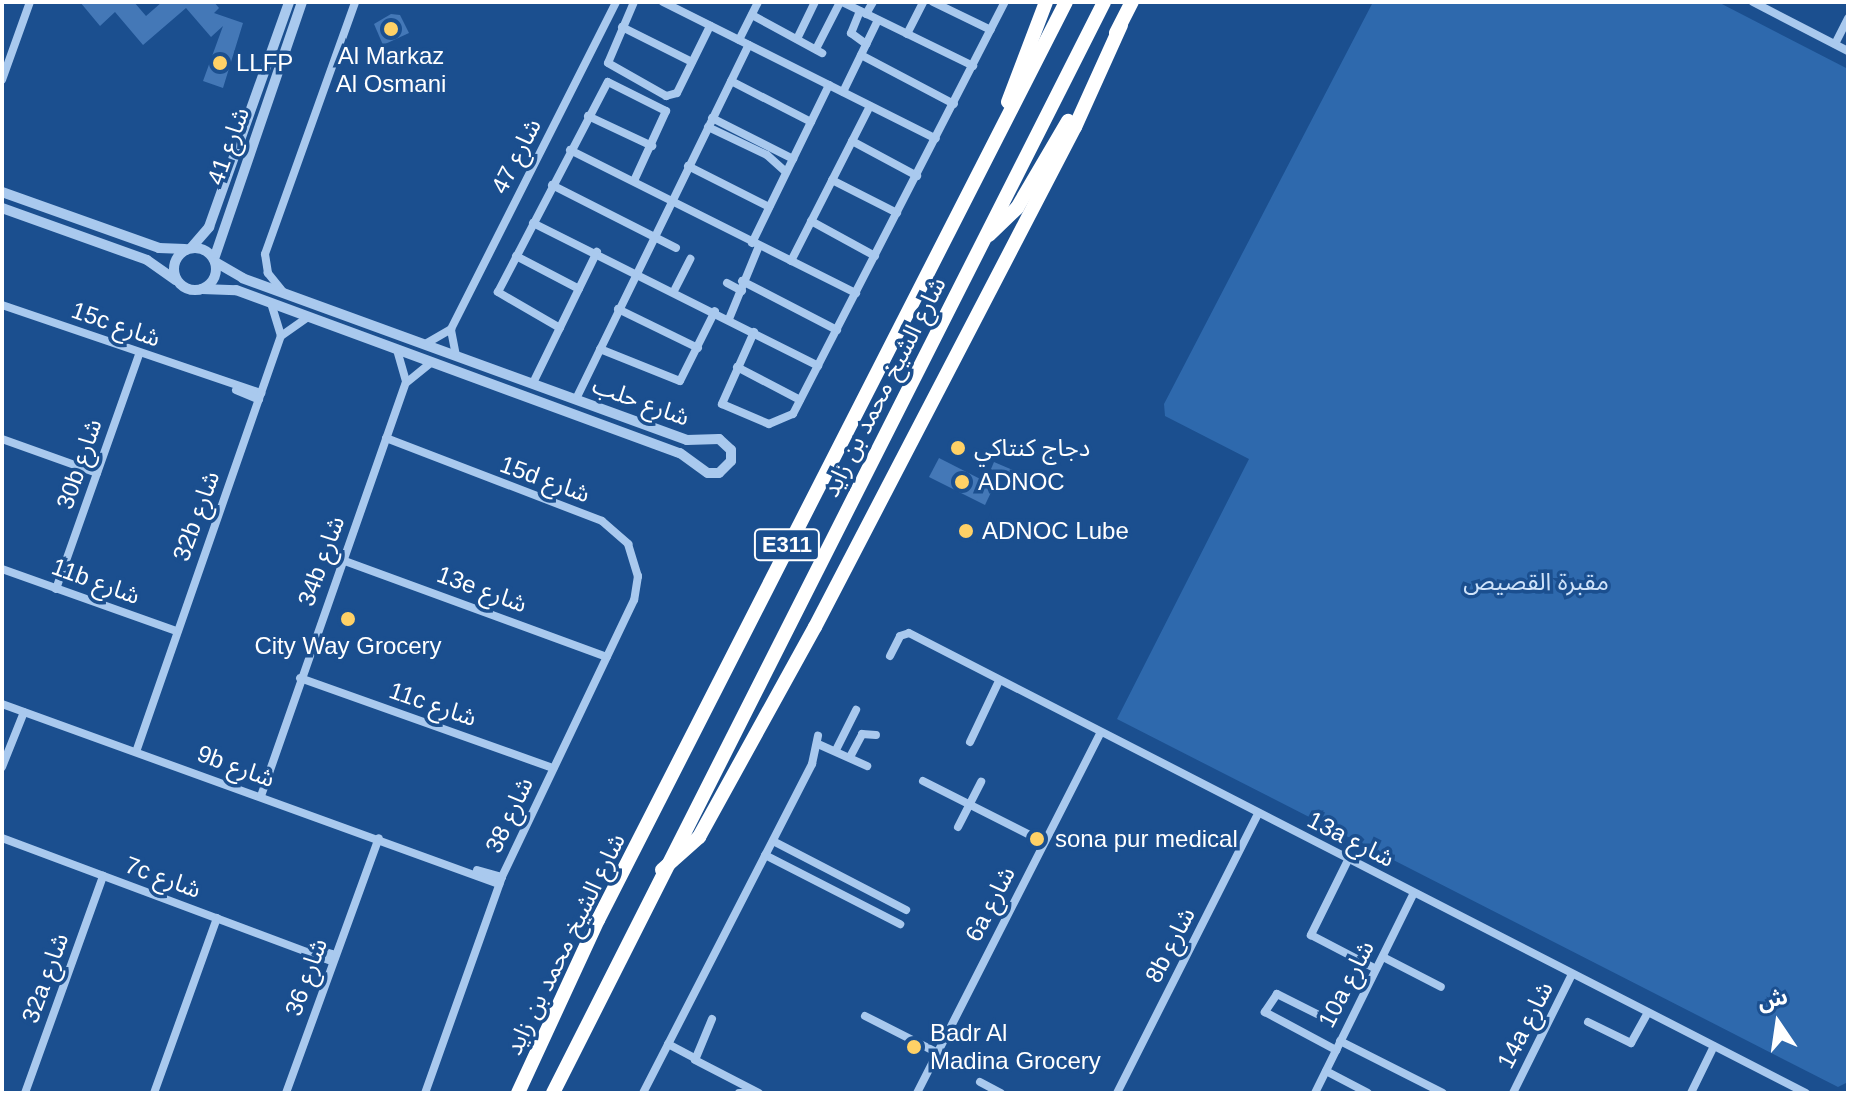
<!DOCTYPE html>
<meta charset="utf-8">
<style>
body{margin:0}
#map{position:relative;width:1850px;height:1095px;overflow:hidden;background:#1b4f8f;font-family:Arial,"Noto Sans Arabic",sans-serif}
div>[style]{position:absolute}
[style*='--x']{left:calc(var(--x)*1px);top:calc(var(--y)*1px);width:calc(var(--w)*1px);rotate:calc(var(--a)*1deg)}
.green>*{inset:0;background:#2e69ad}
.building>*{inset:0;background:#4478b7}
.minor>*{height:8px;margin:-4px;padding:0 4px;transform-origin:4px;border-radius:4px;background:#a9c9ee}
.tertiary>*{height:10px;margin:-5px;padding:0 5px;transform-origin:5px;border-radius:5px;background:#a9c9ee}
.tertiary>.ring{margin:-5px;padding:0;box-sizing:content-box;background:none;border:10px solid #a9c9ee;border-radius:50%}
.motorway>*{height:14px;margin:-7px;padding:0 7px;transform-origin:7px;border-radius:7px;background:#fff}
.dots>*{width:22px;height:22px;translate:-50% -50%;box-sizing:border-box;border:4px solid #1b4f8f;border-radius:50%}
span{translate:-50% -50%;white-space:nowrap;text-align:center;line-height:1.15;-webkit-text-stroke:7px #1b4f8f;paint-order:stroke}
.shield-label span{padding:2px 6px;background:#1b4f8f;border:2px solid;border-radius:6px;-webkit-text-stroke-width:0}
.shield-label{font-size:22px;color:#fff;font-weight:700}
.poi-label{font-size:24px;color:#fff}
.left{translate:0 -50%;text-align:left}
.street-label{font-size:24px;color:#fff}
.park-label{font-size:24px;color:#cfe3fa}
.frame{position:absolute;inset:0;border:4px solid #fff;pointer-events:none}
.north{position:absolute;left:1738px;top:983px;width:80px;height:80px;-webkit-text-stroke:6px #1b4f8f;paint-order:stroke;rotate:347deg;font-size:22px;font-weight:700;line-height:32px;text-align:center;color:#fff}
.north::after{content:'';display:block;margin:auto;width:28px;height:36px;background:#fff;clip-path:polygon(50% 0,100% 100%,50% 72%,0 100%)}
</style>
<div id="map">
<div class="green">
<i style="clip-path:polygon(1373px 2px,1718px 2px,1848px 69px,1848px 1082px,1838px 1087px,1117px 719px,1249px 459px,1165px 416px,1164px 404px)"></i>
</div>
<div class="building">
<i style="clip-path:polygon(80px 2px,134px 2px,146px 16px,162px 2px,214px 2px,219px 8px,214px 13px,243px 23px,223px 88px,203px 81px,223px 26px,211px 37px,186px 8px,143px 45px,115px 12px,100px 26px)"></i>
<i style="clip-path:polygon(391px 14px,400px 15px,409px 33px,383px 45px,374px 24px)"></i>
<i style="clip-path:polygon(939px 458px,994px 486px,985px 505px,929px 477px)"></i>
<i style="clip-path:polygon(994px 462px,1034px 479px,1028px 490px,991px 469px)"></i>
</div>
<div class="minor">
<i style="--x:634;--y:2;--w:66;--a:113.1"></i>
<i style="--x:608;--y:63;--w:67;--a:29.6"></i>
<i style="--x:666;--y:96;--w:11;--a:-15"></i>
<i style="--x:677;--y:93;--w:75;--a:-63.8"></i>
<i style="--x:663;--y:2;--w:305;--a:26.6"></i>
<i style="--x:842;--y:2;--w:146;--a:26"></i>
<i style="--x:933;--y:2;--w:64;--a:25.8"></i>
<i style="--x:1753;--y:2;--w:107;--a:27.3"></i>
<i style="--x:860;--y:11;--w:24;--a:112"></i>
<i style="--x:851;--y:33;--w:19;--a:36"></i>
<i style="--x:866;--y:14;--w:14;--a:-60"></i>
<i style="--x:752;--y:15;--w:80;--a:28.5"></i>
<i style="--x:622;--y:27;--w:78;--a:26.6"></i>
<i style="--x:907;--y:34;--w:36;--a:-63"></i>
<i style="--x:797;--y:39;--w:41;--a:-64.1"></i>
<i style="--x:739;--y:40;--w:42;--a:-63.4"></i>
<i style="--x:1835;--y:44;--w:29;--a:-63"></i>
<i style="--x:816;--y:49;--w:53;--a:-62.9"></i>
<i style="--x:861;--y:55;--w:105;--a:27.8"></i>
<i style="--x:2;--y:80;--w:83;--a:-70.3"></i>
<i style="--x:731;--y:81;--w:90;--a:27.1"></i>
<i style="--x:843;--y:92;--w:80;--a:-64.1"></i>
<i style="--x:588;--y:116;--w:71;--a:25.1"></i>
<i style="--x:712;--y:118;--w:91;--a:26.8"></i>
<i style="--x:708;--y:127;--w:65;--a:25.4"></i>
<i style="--x:767;--y:155;--w:25;--a:42"></i>
<i style="--x:852;--y:141;--w:74;--a:28.3"></i>
<i style="--x:570;--y:150;--w:320;--a:26.6"></i>
<i style="--x:688;--y:166;--w:91;--a:26.8"></i>
<i style="--x:832;--y:180;--w:73;--a:26.9"></i>
<i style="--x:552;--y:185;--w:139;--a:26.9"></i>
<i style="--x:811;--y:221;--w:73;--a:28.7"></i>
<i style="--x:533;--y:223;--w:319;--a:26.6"></i>
<i style="--x:752;--y:243;--w:176;--a:-64"></i>
<i style="--x:516;--y:256;--w:71;--a:27.6"></i>
<i style="--x:791;--y:261;--w:174;--a:-63"></i>
<i style="--x:742;--y:281;--w:107;--a:27.3"></i>
<i style="--x:727;--y:283;--w:17;--a:28"></i>
<i style="--x:675;--y:289;--w:34;--a:-63"></i>
<i style="--x:284;--y:293;--w:26;--a:-129"></i>
<i style="--x:268;--y:273;--w:19;--a:-99"></i>
<i style="--x:265;--y:254;--w:268;--a:-70.3"></i>
<i style="--x:271;--y:303;--w:34;--a:73"></i>
<i style="--x:2;--y:305;--w:274;--a:18.8"></i>
<i style="--x:618;--y:309;--w:89;--a:26"></i>
<i style="--x:729;--y:319;--w:79;--a:-67.7"></i>
<i style="--x:560;--y:328;--w:72;--a:-149.9"></i>
<i style="--x:498;--y:292;--w:237;--a:-62.4"></i>
<i style="--x:608;--y:82;--w:65;--a:26.6"></i>
<i style="--x:666;--y:111;--w:77;--a:114.6"></i>
<i style="--x:451;--y:330;--w:25;--a:79"></i>
<i style="--x:754;--y:332;--w:79;--a:114"></i>
<i style="--x:722;--y:404;--w:51;--a:23.1"></i>
<i style="--x:769;--y:424;--w:26;--a:-23"></i>
<i style="--x:793;--y:414;--w:463;--a:-62.8"></i>
<i style="--x:427;--y:343;--w:28;--a:-30"></i>
<i style="--x:451;--y:329;--w:366;--a:-63.2"></i>
<i style="--x:600;--y:349;--w:86;--a:21.8"></i>
<i style="--x:680;--y:381;--w:78;--a:-63.4"></i>
<i style="--x:397;--y:350;--w:33;--a:74"></i>
<i style="--x:737;--y:367;--w:71;--a:27.6"></i>
<i style="--x:533;--y:383;--w:146;--a:-64"></i>
<i style="--x:236;--y:390;--w:25;--a:23"></i>
<i style="--x:576;--y:399;--w:394;--a:-64"></i>
<i style="--x:386;--y:438;--w:231;--a:21"></i>
<i style="--x:602;--y:521;--w:35;--a:41"></i>
<i style="--x:628;--y:544;--w:34;--a:73"></i>
<i style="--x:638;--y:576;--w:24;--a:99"></i>
<i style="--x:634;--y:600;--w:307;--a:115.5"></i>
<i style="--x:502;--y:877;--w:229;--a:109.6"></i>
<i style="--x:2;--y:439;--w:101;--a:19.7"></i>
<i style="--x:342;--y:560;--w:282;--a:20.1"></i>
<i style="--x:2;--y:569;--w:185;--a:19.6"></i>
<i style="--x:56;--y:589;--w:249;--a:-70.5"></i>
<i style="--x:890;--y:656;--w:22;--a:-63"></i>
<i style="--x:900;--y:636;--w:9;--a:-18"></i>
<i style="--x:909;--y:633;--w:1008;--a:27.15"></i>
<i style="--x:300;--y:678;--w:269;--a:19.6"></i>
<i style="--x:2;--y:704;--w:529;--a:19.91"></i>
<i style="--x:970;--y:742;--w:68;--a:-64.6"></i>
<i style="--x:818;--y:744;--w:54;--a:24.2"></i>
<i style="--x:836;--y:750;--w:45;--a:-63.4"></i>
<i style="--x:136;--y:752;--w:441;--a:-70.8"></i>
<i style="--x:281;--y:336;--w:33;--a:-35"></i>
<i style="--x:850;--y:757;--w:26;--a:-62"></i>
<i style="--x:862;--y:734;--w:14;--a:4"></i>
<i style="--x:2;--y:767;--w:59;--a:-68.2"></i>
<i style="--x:923;--y:781;--w:136;--a:26.8"></i>
<i style="--x:261;--y:796;--w:438;--a:-70.7"></i>
<i style="--x:406;--y:383;--w:33;--a:-39"></i>
<i style="--x:958;--y:827;--w:51;--a:-62.9"></i>
<i style="--x:2;--y:838;--w:353;--a:20.5"></i>
<i style="--x:773;--y:841;--w:150;--a:27.4"></i>
<i style="--x:765;--y:855;--w:152;--a:27.1"></i>
<i style="--x:1348;--y:860;--w:84;--a:116.3"></i>
<i style="--x:1311;--y:935;--w:73;--a:27.6"></i>
<i style="--x:477;--y:870;--w:26;--a:16"></i>
<i style="--x:311;--y:948;--w:25;--a:16"></i>
<i style="--x:1383;--y:957;--w:65;--a:27.3"></i>
<i style="--x:1317;--y:1014;--w:45;--a:-153.4"></i>
<i style="--x:1277;--y:994;--w:22;--a:124"></i>
<i style="--x:1265;--y:1012;--w:81;--a:28.2"></i>
<i style="--x:865;--y:1016;--w:82;--a:26.9"></i>
<i style="--x:712;--y:1019;--w:44;--a:112.5"></i>
<i style="--x:695;--y:1060;--w:72;--a:27.3"></i>
<i style="--x:1588;--y:1022;--w:48;--a:26"></i>
<i style="--x:1631;--y:1043;--w:35;--a:-61"></i>
<i style="--x:1340;--y:1041;--w:115;--a:26.8"></i>
<i style="--x:668;--y:1044;--w:30;--a:28"></i>
<i style="--x:1326;--y:1071;--w:47;--a:27.6"></i>
<i style="--x:980;--y:1082;--w:24;--a:28"></i>
<i style="--x:25;--y:1093;--w:231;--a:-70.2"></i>
<i style="--x:154;--y:1093;--w:186;--a:-70.2"></i>
<i style="--x:286;--y:1093;--w:271;--a:-70"></i>
<i style="--x:643;--y:1093;--w:370;--a:-62.8"></i>
<i style="--x:812;--y:764;--w:29;--a:-78"></i>
<i style="--x:739;--y:1093;--w:6;--a:0"></i>
<i style="--x:917;--y:1093;--w:403;--a:-63"></i>
<i style="--x:1117;--y:1093;--w:313;--a:-63.2"></i>
<i style="--x:1315;--y:1093;--w:223;--a:-63.7"></i>
<i style="--x:1513;--y:1093;--w:133;--a:-63.6"></i>
<i style="--x:1691;--y:1093;--w:52;--a:-63.9"></i>
</div>
<div class="tertiary">
<i style="--x:2;--y:192;--w:167;--a:19.6"></i>
<i style="--x:159;--y:248;--w:26;--a:2"></i>
<i style="--x:2;--y:208;--w:154;--a:19.7"></i>
<i style="--x:147;--y:260;--w:35;--a:35"></i>
<i class="ring" style="left:174px;top:248px;width:32px;height:32px"></i>
<i style="--x:191;--y:248;--w:28;--a:-49"></i>
<i style="--x:209;--y:227;--w:239;--a:-70.4"></i>
<i style="--x:214;--y:259;--w:272;--a:-71.1"></i>
<i style="--x:202;--y:289;--w:34;--a:2"></i>
<i style="--x:236;--y:290;--w:473;--a:20.2"></i>
<i style="--x:680;--y:453;--w:34;--a:36"></i>
<i style="--x:708;--y:473;--w:11;--a:0"></i>
<i style="--x:719;--y:473;--w:17;--a:-45"></i>
<i style="--x:731;--y:461;--w:11;--a:-90"></i>
<i style="--x:731;--y:450;--w:16;--a:-137"></i>
<i style="--x:719;--y:439;--w:32;--a:178"></i>
<i style="--x:687;--y:440;--w:473;--a:-160"></i>
<i style="--x:243;--y:278;--w:32;--a:-150"></i>
</div>
<div class="motorway">
<i style="--x:1116;--y:33;--w:35;--a:-63"></i>
<i style="--x:1008;--y:102;--w:107;--a:-69.2"></i>
<i style="--x:989;--y:235;--w:39;--a:-44"></i>
<i style="--x:1017;--y:208;--w:101;--a:-59.6"></i>
<i style="--x:662;--y:870;--w:50;--a:-41.7"></i>
<i style="--x:699;--y:837;--w:240;--a:-61.1"></i>
<i style="--x:815;--y:627;--w:564;--a:-62.53"></i>
<i style="--x:1075;--y:127;--w:112;--a:-65.7"></i>
<i style="--x:518;--y:1093;--w:191;--a:-65.2"></i>
<i style="--x:598;--y:920;--w:1030;--a:-62.99"></i>
<i style="--x:553;--y:1093;--w:1222;--a:-63.2"></i>
</div>
<div class="dots">
<i style="left:391px;top:29px;background:#ffd166"></i>
<i style="left:220px;top:63px;background:#ffd166"></i>
<i style="left:958px;top:448px;background:#ffd166"></i>
<i style="left:962px;top:482px;background:#ffd166"></i>
<i style="left:966px;top:531px;background:#ffd166"></i>
<i style="left:348px;top:619px;background:#ffd166"></i>
<i style="left:1037px;top:839px;background:#ffd166"></i>
<i style="left:914px;top:1047px;background:#ffd166"></i>
</div>
<div class="shield-label">
<span style="left:787px;top:545px">E311</span>
</div>
<div class="poi-label">
<span style="left:391px;top:70px">Al Markaz<br>Al Osmani</span>
<span class="left" style="left:236px;top:63px">LLFP</span>
<span class="left" style="left:974px;top:448px">دجاج كنتاكي</span>
<span class="left" style="left:978px;top:482px">ADNOC</span>
<span class="left" style="left:982px;top:531px">ADNOC Lube</span>
<span style="left:348px;top:646px">City Way Grocery</span>
<span class="left" style="left:1055px;top:839px">sona pur medical</span>
<span class="left" style="left:930px;top:1047px">Badr Al<br>Madina Grocery</span>
</div>
<div class="street-label">
<span style="left:228px;top:146px;rotate:-70deg">شارع 41</span>
<span style="left:516px;top:156px;rotate:-63deg">شارع 47</span>
<span style="left:116px;top:324px;rotate:19deg">15c شارع</span>
<span style="left:884px;top:387px;rotate:-63deg">شارع الشيخ محمد بن زايد</span>
<span style="left:641px;top:401px;rotate:20deg">شارع حلب</span>
<span style="left:79px;top:464px;rotate:-71deg">30b شارع</span>
<span style="left:545px;top:479px;rotate:20deg">15d شارع</span>
<span style="left:196px;top:516px;rotate:-70deg">32b شارع</span>
<span style="left:321px;top:561px;rotate:-70deg">34b شارع</span>
<span style="left:96px;top:581px;rotate:20deg">11b شارع</span>
<span style="left:482px;top:589px;rotate:20deg">13e شارع</span>
<span style="left:433px;top:704px;rotate:19deg">11c شارع</span>
<span style="left:236px;top:766px;rotate:20deg">9b شارع</span>
<span style="left:509px;top:815px;rotate:-65deg">شارع 38</span>
<span style="left:1351px;top:839px;rotate:27deg">13a شارع</span>
<span style="left:163px;top:877px;rotate:20deg">7c شارع</span>
<span style="left:990px;top:904px;rotate:-63deg">6a شارع</span>
<span style="left:565px;top:944px;rotate:-64deg">شارع الشيخ محمد بن زايد</span>
<span style="left:1170px;top:945px;rotate:-63deg">8b شارع</span>
<span style="left:306px;top:977px;rotate:-70deg">شارع 36</span>
<span style="left:45px;top:978px;rotate:-70deg">32a شارع</span>
<span style="left:1346px;top:984px;rotate:-63deg">10a شارع</span>
<span style="left:1525px;top:1025px;rotate:-63deg">14a شارع</span>
</div>
<div class="park-label">
<span style="left:1536px;top:582px">مقبرة القصيص</span>
</div>
<div class="frame"></div>
<div class="north">ش</div>
</div>
